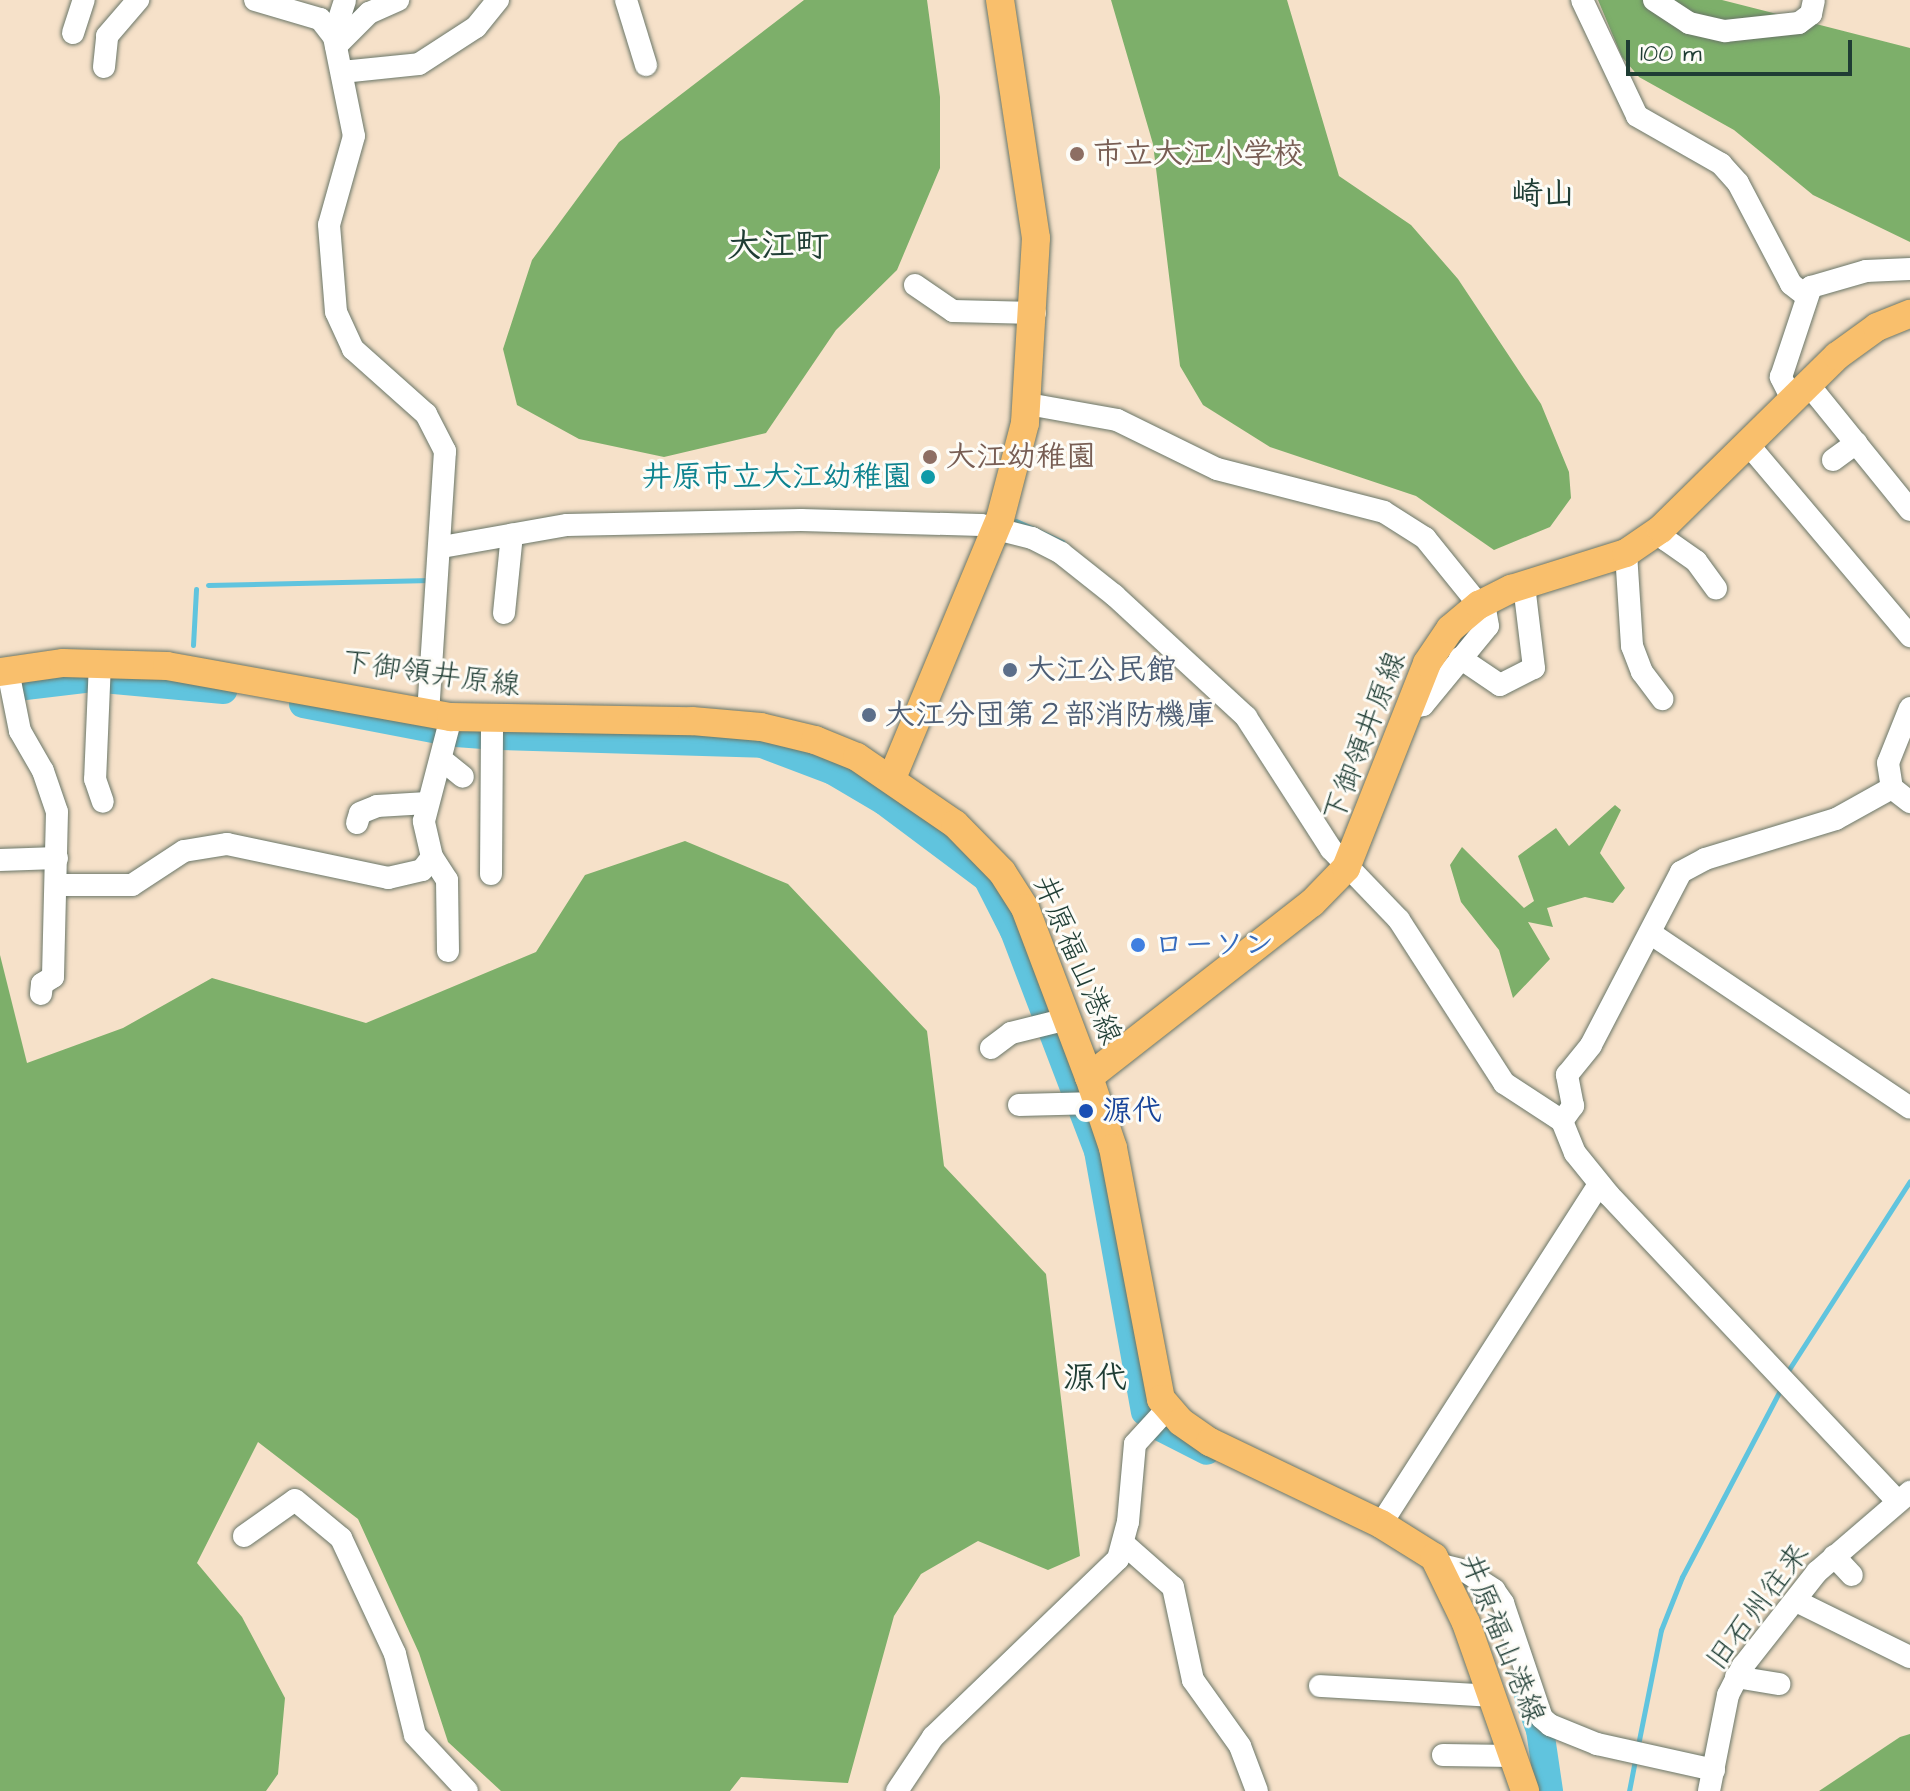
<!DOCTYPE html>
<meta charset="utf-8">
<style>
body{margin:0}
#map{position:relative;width:1910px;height:1791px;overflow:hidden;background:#f6e1c9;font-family:"Architects Daughter","Klee One",sans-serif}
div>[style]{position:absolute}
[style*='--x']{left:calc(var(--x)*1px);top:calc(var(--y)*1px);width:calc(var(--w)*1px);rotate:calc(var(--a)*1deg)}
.forest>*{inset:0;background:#7daf6a}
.stream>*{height:5px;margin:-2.5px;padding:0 2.5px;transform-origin:2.5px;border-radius:2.5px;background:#60c4de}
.river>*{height:28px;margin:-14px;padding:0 14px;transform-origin:14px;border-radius:14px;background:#60c4de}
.roads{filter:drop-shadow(0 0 2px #6a7668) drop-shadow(0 0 2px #6a7668)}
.minor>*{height:22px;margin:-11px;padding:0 11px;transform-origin:11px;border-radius:11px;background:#fff}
.major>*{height:28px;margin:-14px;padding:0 14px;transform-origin:14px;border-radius:14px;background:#f9bf6c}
.dots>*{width:22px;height:22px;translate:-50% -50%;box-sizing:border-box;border:4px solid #fdfcf7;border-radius:50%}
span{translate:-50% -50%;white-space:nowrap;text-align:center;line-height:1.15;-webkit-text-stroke:6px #fdfcf7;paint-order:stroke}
.education-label{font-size:30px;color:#785e54;font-weight:700}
.left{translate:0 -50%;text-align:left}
.culture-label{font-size:30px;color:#0d838f;font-weight:700}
.right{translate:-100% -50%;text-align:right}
.service-label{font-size:30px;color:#4e5e75;font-weight:700}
.street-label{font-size:30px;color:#1f3d34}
.shop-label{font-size:30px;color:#366cbe;font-weight:700}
.transit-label{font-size:30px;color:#164399;font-weight:700}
.neighbourhood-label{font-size:32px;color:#1f3d34;font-weight:700}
.quarter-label{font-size:34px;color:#1f3d34;font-weight:700}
.scale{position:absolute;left:1626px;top:40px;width:226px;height:36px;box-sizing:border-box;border:4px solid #1f3d34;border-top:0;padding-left:10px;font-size:24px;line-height:28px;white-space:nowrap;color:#1f3d34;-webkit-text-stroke:6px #fdfcf7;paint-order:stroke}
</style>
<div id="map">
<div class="forest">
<i style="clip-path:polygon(804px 0,927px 0,940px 97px,940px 168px,897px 270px,836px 330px,766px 433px,664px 457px,579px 439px,517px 405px,503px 349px,532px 260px,619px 142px)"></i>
<i style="clip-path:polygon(1111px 0,1287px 0,1339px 176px,1411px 225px,1458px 279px,1541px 404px,1569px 472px,1571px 498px,1550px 527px,1494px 550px,1416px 496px,1270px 447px,1203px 405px,1180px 366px,1153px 144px)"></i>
<i style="clip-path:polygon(1598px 0,1722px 0,1910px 48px,1910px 242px,1813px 195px,1734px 130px,1639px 77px,1622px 57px)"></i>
<i style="clip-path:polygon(1615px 805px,1621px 810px,1600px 853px,1625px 888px,1613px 903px,1585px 897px,1547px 908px,1553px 927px,1528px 922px,1550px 959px,1513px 998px,1499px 950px,1461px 902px,1450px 865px,1462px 847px,1524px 908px,1534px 901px,1518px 856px,1556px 828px,1569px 846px)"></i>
<i style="clip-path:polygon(685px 841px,788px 884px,927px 1031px,944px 1166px,1046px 1274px,1080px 1556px,1048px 1570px,978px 1541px,921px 1574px,894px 1616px,848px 1783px,741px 1777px,730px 1791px,501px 1791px,448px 1742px,419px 1653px,358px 1519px,258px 1442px,197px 1563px,242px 1617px,285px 1698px,278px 1774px,266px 1791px,0 1791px,0 955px,27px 1063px,123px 1028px,212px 978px,366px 1023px,536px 952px,585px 875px)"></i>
<i style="clip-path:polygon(1910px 1734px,1910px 1791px,1819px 1791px,1900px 1737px)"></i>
</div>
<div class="stream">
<i style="--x:1016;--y:521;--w:51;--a:24.5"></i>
<i style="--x:208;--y:585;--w:223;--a:-1.3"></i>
<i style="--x:193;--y:645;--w:56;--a:-86.9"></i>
<i style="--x:1786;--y:1374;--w:229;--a:-57.3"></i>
<i style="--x:1638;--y:1745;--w:117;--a:-78.7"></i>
<i style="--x:1661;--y:1630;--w:57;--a:-68.4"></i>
<i style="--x:1682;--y:1577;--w:209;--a:-62.3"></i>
<i style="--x:1629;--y:1791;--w:32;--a:-79"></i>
</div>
<div class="river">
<i style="--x:17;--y:687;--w:76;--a:-6.8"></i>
<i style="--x:92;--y:678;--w:132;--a:5.2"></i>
<i style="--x:303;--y:704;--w:143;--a:10.9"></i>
<i style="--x:456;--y:733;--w:31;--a:4"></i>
<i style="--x:499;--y:736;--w:263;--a:1.7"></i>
<i style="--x:762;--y:744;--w:76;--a:20.8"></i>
<i style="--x:833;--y:771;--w:59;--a:30.5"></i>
<i style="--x:884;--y:801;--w:129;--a:36.8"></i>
<i style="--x:987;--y:878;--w:59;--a:63"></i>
<i style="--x:1014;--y:931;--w:235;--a:69.1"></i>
<i style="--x:1098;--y:1151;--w:265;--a:79.8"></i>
<i style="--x:1154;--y:1424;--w:59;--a:27"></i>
<i style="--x:1528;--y:1697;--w:35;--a:70"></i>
<i style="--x:1540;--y:1730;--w:62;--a:81.6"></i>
</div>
<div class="roads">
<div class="minor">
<i style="--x:255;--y:0;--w:68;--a:16.3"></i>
<i style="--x:320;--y:19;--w:23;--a:52"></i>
<i style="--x:334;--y:37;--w:101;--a:78.6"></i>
<i style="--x:354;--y:136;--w:92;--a:105.7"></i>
<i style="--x:329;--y:225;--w:87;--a:85.4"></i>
<i style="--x:336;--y:312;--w:41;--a:65.3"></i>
<i style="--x:353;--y:349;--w:98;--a:41.7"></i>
<i style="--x:426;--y:414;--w:42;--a:62.8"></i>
<i style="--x:445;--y:451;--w:263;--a:93.7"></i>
<i style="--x:626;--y:0;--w:68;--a:72.9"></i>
<i style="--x:1582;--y:0;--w:128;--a:64.6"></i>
<i style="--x:1637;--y:116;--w:97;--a:29.7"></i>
<i style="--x:1721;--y:164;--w:25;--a:48"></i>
<i style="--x:1738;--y:183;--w:114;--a:62.3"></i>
<i style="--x:1791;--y:284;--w:18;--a:38"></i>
<i style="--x:1654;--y:0;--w:42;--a:33.3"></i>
<i style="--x:1689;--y:23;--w:37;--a:13"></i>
<i style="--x:1725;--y:31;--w:74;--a:-6.2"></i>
<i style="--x:1799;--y:23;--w:15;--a:-37"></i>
<i style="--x:1811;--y:14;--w:14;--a:-78"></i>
<i style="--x:330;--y:28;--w:10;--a:-37"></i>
<i style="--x:338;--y:22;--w:23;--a:-72"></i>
<i style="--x:73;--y:33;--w:35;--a:-72"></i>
<i style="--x:336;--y:46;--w:47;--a:-45"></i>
<i style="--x:369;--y:13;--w:32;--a:-24"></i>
<i style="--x:104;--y:67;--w:31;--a:-84"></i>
<i style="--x:107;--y:36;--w:48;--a:-49.3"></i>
<i style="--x:342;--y:72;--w:77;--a:-5.9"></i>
<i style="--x:419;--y:64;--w:68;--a:-33"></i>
<i style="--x:476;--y:27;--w:35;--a:-51"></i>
<i style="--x:915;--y:285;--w:46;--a:34.4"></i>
<i style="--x:953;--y:311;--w:82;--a:1.4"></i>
<i style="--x:1808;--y:384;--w:162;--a:51"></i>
<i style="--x:1792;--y:399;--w:25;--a:-117"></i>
<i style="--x:1781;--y:377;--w:95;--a:-71.6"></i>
<i style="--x:1811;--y:287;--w:57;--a:-16.2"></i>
<i style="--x:1866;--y:271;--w:44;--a:-2.6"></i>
<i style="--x:1028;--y:404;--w:90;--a:10.2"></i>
<i style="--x:1117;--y:420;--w:111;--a:26.1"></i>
<i style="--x:1217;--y:469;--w:172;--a:14.4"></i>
<i style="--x:1384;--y:512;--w:49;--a:32.4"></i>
<i style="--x:1425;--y:538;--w:86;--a:51.1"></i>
<i style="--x:1747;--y:443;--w:253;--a:49.8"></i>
<i style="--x:1833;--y:460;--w:29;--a:-36"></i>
<i style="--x:1661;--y:529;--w:12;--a:66"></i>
<i style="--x:1666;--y:540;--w:37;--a:35"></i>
<i style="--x:1696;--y:561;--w:34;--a:54"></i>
<i style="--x:442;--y:547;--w:127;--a:-10"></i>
<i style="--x:567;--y:525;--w:234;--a:-1.2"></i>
<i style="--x:801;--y:520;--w:180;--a:1.6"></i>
<i style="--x:981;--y:525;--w:53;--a:14.3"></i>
<i style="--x:1032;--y:538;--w:33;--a:27"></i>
<i style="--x:1061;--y:553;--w:68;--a:38.4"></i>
<i style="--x:1114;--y:595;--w:180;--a:42.7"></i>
<i style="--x:1246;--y:717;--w:157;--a:57.2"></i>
<i style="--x:1331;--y:849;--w:98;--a:46.2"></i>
<i style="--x:1399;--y:920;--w:194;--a:57.2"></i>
<i style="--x:1504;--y:1083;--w:69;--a:33.2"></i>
<i style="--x:1562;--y:1121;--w:35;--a:68"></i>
<i style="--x:1575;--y:1153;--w:54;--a:51"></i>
<i style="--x:1609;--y:1195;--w:420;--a:46.7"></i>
<i style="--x:1626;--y:553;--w:93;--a:86.3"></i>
<i style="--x:1632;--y:646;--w:28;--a:69"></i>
<i style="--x:1642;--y:672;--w:34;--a:53"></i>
<i style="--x:504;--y:613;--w:79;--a:-84.2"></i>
<i style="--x:1460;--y:658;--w:48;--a:34"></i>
<i style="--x:1500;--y:685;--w:38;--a:-27"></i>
<i style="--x:1534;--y:668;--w:84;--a:-96.9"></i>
<i style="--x:100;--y:662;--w:117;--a:92.4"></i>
<i style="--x:95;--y:779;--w:24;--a:71"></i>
<i style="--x:8;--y:671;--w:61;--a:78.7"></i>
<i style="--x:20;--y:731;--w:46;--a:60.1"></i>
<i style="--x:43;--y:771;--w:43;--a:71.1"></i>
<i style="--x:57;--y:812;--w:165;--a:91.4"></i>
<i style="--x:53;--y:977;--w:13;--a:148"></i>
<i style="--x:42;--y:984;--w:10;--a:96"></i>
<i style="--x:1410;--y:708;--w:13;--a:-13"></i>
<i style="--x:1423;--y:705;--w:102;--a:-50.6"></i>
<i style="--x:1488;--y:626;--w:23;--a:-100"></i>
<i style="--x:1910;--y:708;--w:59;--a:111.8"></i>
<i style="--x:1888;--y:763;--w:25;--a:81"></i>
<i style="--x:1892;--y:788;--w:23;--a:38"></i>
<i style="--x:441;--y:759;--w:28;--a:39"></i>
<i style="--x:357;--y:823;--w:10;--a:-73"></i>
<i style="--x:360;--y:813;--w:18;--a:-22"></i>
<i style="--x:377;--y:806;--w:50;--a:-3.4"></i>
<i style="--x:0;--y:860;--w:57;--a:-2"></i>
<i style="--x:491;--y:874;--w:154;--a:-89.6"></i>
<i style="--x:58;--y:885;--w:74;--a:0"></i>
<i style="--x:132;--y:885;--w:62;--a:-33.2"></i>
<i style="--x:184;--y:851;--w:44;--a:-9.2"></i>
<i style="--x:227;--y:844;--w:165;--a:11.9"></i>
<i style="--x:388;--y:878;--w:35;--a:-13"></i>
<i style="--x:422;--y:870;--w:16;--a:-52"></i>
<i style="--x:1650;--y:933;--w:313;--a:33.9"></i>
<i style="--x:448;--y:951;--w:71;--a:-90.8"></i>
<i style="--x:447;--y:880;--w:27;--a:-123"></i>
<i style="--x:432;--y:857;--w:37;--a:-103"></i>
<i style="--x:424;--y:821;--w:107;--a:-75.4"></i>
<i style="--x:991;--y:1048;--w:25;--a:-37"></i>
<i style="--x:1011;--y:1033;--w:58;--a:-14"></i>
<i style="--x:1019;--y:1105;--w:79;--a:-1.5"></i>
<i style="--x:1562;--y:1121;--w:19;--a:-54"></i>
<i style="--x:1573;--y:1106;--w:32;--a:-101"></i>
<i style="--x:1567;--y:1075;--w:38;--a:-51"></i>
<i style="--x:1591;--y:1045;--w:195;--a:-62.5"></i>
<i style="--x:1681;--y:872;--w:27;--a:-28"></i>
<i style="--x:1705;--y:859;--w:137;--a:-17"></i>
<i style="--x:1836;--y:819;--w:64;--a:-29"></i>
<i style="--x:1381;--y:1524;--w:404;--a:-57.3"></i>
<i style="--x:244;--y:1536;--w:62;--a:-35.2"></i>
<i style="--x:295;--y:1500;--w:60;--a:39.6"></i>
<i style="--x:341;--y:1538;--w:128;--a:65"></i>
<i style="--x:395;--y:1654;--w:83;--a:76.1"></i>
<i style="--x:415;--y:1735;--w:76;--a:47.1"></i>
<i style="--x:1124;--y:1544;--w:65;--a:41.3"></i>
<i style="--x:1173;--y:1587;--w:95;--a:77.9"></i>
<i style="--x:1193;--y:1680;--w:81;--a:54.5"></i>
<i style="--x:1240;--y:1746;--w:48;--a:69.3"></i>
<i style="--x:1834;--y:1556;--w:26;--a:47"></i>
<i style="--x:1441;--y:1565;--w:25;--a:14"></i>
<i style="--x:1465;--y:1571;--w:35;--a:33"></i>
<i style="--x:1494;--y:1590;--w:16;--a:55"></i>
<i style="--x:1503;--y:1603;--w:121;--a:71.3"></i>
<i style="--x:1542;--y:1718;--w:11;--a:41"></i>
<i style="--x:1550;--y:1725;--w:51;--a:22"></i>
<i style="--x:1597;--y:1744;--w:120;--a:12.5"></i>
<i style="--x:1796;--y:1601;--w:127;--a:26.2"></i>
<i style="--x:1736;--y:1677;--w:44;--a:9.2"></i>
<i style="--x:1320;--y:1686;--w:172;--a:3.3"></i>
<i style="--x:1443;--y:1755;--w:69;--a:0.8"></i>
<i style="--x:897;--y:1791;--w:65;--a:-56.3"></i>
<i style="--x:933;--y:1737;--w:257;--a:-43.9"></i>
<i style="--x:1118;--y:1559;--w:38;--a:-75"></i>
<i style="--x:1128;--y:1522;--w:78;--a:-84.9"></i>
<i style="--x:1135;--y:1444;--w:47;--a:-47.6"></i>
<i style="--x:1709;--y:1791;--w:98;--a:-78.8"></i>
<i style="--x:1728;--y:1695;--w:33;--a:-63"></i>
<i style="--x:1743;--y:1666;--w:120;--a:-51.8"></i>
<i style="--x:1817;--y:1572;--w:123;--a:-40.7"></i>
</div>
<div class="major">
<i style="--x:0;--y:672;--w:64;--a:-8.1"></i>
<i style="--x:63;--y:663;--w:104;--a:1.7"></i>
<i style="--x:167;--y:666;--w:289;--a:10.2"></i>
<i style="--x:451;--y:717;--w:241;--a:1"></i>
<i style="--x:692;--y:721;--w:69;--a:5"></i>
<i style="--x:761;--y:727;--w:56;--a:13.5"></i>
<i style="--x:815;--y:740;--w:45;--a:22"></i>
<i style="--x:857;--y:757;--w:119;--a:34.4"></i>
<i style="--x:955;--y:824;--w:67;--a:45.6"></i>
<i style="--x:1002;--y:872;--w:43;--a:57.4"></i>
<i style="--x:1025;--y:908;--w:181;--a:69.3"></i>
<i style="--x:1089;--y:1077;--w:75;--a:71.3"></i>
<i style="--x:1113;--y:1148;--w:256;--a:79.2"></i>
<i style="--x:1161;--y:1399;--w:30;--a:49"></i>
<i style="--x:1181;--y:1422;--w:35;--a:35"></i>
<i style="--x:1210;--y:1442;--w:190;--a:25.6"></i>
<i style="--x:1381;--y:1524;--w:62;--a:31.9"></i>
<i style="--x:1434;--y:1557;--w:73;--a:64.1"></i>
<i style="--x:1466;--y:1623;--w:178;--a:70.6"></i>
<i style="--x:892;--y:778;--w:281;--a:-67.4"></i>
<i style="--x:1000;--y:519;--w:99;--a:-75.4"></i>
<i style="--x:1025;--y:423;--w:185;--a:-86.6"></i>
<i style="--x:1036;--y:238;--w:241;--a:-98.6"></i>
<i style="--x:1089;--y:1077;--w:283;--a:-38"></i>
<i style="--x:1312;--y:903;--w:49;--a:-45.8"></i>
<i style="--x:1346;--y:868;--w:220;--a:-68.4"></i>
<i style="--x:1427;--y:663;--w:41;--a:-55.9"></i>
<i style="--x:1450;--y:629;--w:38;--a:-40"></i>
<i style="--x:1479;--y:605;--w:36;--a:-27"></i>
<i style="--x:1511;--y:589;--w:121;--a:-17.4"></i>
<i style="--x:1626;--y:553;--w:42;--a:-34.4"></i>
<i style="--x:1661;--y:529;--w:247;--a:-44.5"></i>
<i style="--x:1837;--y:356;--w:49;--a:-35.9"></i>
<i style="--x:1877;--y:327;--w:35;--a:-22"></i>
</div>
</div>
<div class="dots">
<i style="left:1077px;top:154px;background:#8d6e63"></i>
<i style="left:930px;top:457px;background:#8d6e63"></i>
<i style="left:928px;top:477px;background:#0f9aa8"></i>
<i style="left:1010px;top:670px;background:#5c6f8a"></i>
<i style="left:869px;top:715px;background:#5c6f8a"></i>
<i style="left:1138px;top:945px;background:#3f7fe0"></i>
<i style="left:1086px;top:1111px;background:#1a4fb4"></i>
</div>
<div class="education-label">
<span class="left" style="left:1093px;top:154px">市立大江小学校</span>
<span class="left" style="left:946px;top:457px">大江幼稚園</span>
</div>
<div class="culture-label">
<span class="right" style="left:912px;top:477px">井原市立大江幼稚園</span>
</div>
<div class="service-label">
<span class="left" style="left:1026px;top:670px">大江公民館</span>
<span class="left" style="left:885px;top:715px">大江分団第２部消防機庫</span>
</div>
<div class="street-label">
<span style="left:431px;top:674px;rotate:8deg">下御領井原線</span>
<span style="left:1365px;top:737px;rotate:-69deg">下御領井原線</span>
<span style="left:1077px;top:960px;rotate:67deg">井原福山港線</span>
<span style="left:1758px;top:1607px;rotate:-53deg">旧石州往来</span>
<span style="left:1502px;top:1639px;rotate:68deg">井原福山港線</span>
</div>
<div class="shop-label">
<span class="left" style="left:1154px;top:945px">ローソン</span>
</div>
<div class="transit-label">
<span class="left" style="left:1102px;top:1111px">源代</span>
</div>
<div class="neighbourhood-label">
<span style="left:1543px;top:195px">崎山</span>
<span style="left:1095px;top:1379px">源代</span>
</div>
<div class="quarter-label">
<span style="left:778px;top:247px">大江町</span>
</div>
<div class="scale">100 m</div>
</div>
